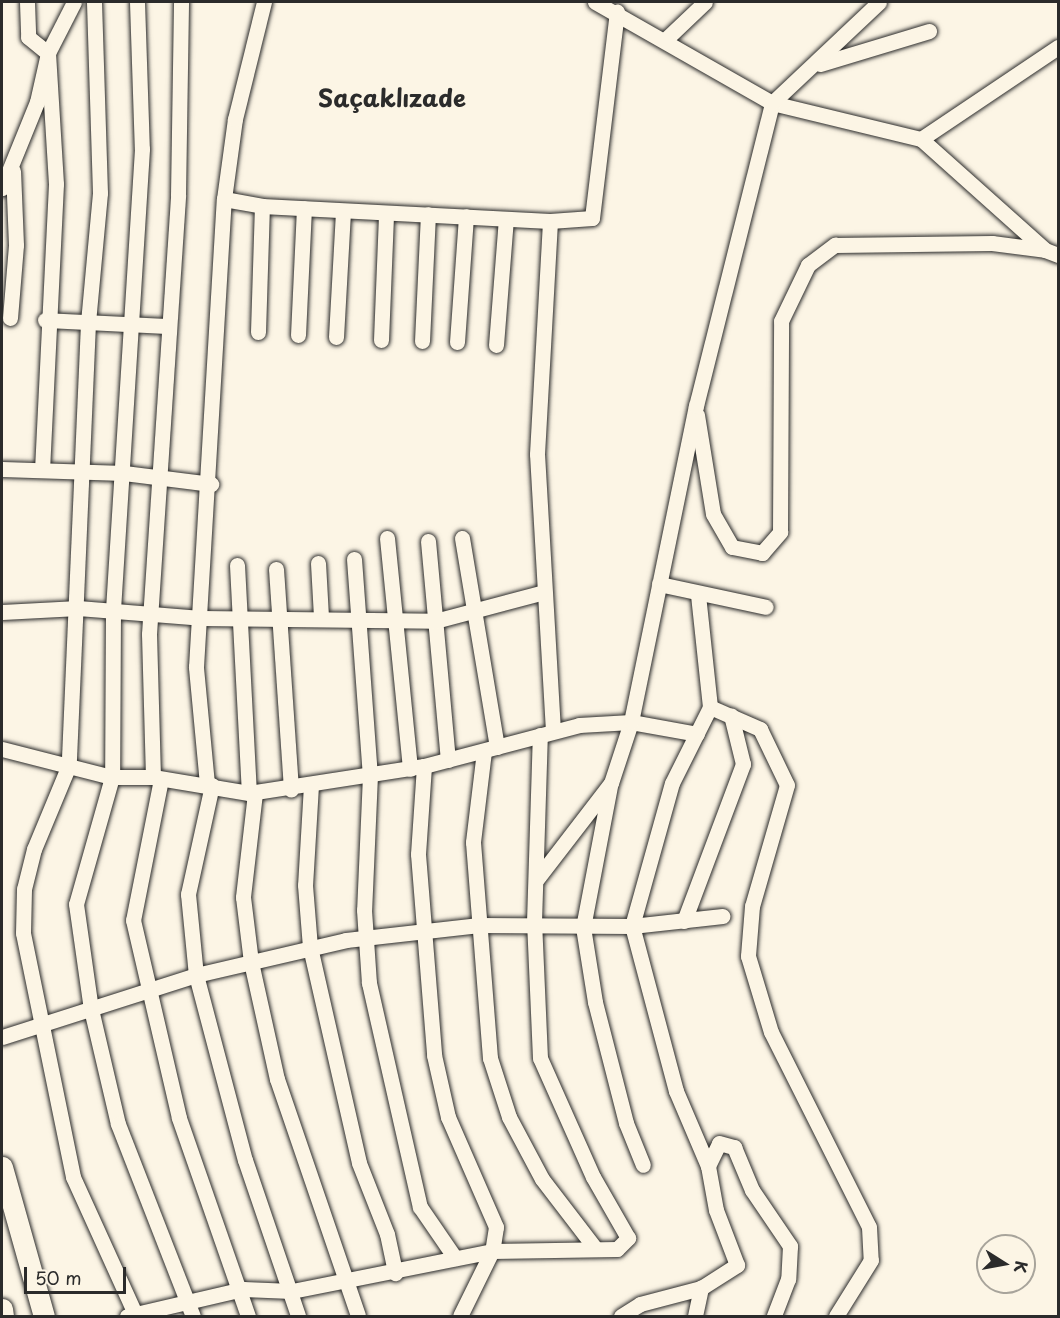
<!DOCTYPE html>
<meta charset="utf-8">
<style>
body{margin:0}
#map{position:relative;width:1060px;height:1318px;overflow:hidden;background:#fcf5e5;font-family:"Playpen Sans",sans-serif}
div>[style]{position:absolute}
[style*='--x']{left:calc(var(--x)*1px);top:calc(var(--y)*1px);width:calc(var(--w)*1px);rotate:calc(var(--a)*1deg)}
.roads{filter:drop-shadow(0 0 2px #2b2b2b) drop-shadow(0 0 2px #2b2b2b)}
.street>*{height:15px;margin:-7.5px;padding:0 7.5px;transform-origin:7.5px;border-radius:7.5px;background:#fcf5e5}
.secondary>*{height:21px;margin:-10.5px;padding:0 10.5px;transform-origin:10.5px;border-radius:10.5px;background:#fcf5e5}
span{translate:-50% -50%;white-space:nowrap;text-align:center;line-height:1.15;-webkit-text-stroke:4.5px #fcf5e5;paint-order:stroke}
.district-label{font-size:24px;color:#2b2b2b;font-weight:700}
.frame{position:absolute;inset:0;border:3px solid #2b2b2b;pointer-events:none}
.north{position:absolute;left:976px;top:1234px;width:60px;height:60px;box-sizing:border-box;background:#fcf5e5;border:2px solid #a8a49b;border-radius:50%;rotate:101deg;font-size:16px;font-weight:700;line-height:24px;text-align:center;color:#2b2b2b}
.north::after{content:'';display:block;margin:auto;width:21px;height:27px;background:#2b2b2b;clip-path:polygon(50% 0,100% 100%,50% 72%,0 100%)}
.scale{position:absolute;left:24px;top:1267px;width:102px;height:27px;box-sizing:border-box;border:3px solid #2b2b2b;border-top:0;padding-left:8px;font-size:18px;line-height:21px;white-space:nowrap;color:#2b2b2b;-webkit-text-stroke:4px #fcf5e5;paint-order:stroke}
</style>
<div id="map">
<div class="roads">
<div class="street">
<i style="--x:27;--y:2;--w:35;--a:88"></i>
<i style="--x:28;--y:37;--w:26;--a:39"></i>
<i style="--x:48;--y:53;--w:131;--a:86.5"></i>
<i style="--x:56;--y:184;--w:286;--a:92.8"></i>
<i style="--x:94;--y:2;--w:191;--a:88.2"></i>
<i style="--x:100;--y:193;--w:131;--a:95.3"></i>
<i style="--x:88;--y:323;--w:442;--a:92.5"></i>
<i style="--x:69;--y:765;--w:91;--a:112.6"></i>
<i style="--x:34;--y:849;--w:41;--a:104"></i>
<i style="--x:24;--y:889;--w:44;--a:91.3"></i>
<i style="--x:23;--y:933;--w:249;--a:78.4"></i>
<i style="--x:73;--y:1177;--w:153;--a:65.6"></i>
<i style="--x:137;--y:2;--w:147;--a:88.1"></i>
<i style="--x:142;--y:149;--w:463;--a:93.6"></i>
<i style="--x:113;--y:611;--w:166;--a:90.3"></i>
<i style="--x:112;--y:777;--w:132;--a:105.8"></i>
<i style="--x:76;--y:904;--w:106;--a:81.9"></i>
<i style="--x:91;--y:1009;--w:118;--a:76.8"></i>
<i style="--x:118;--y:1124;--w:206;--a:68.7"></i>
<i style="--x:595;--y:2;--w:204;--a:29.7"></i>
<i style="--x:772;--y:103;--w:153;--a:13.6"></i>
<i style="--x:921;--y:139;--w:166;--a:41.8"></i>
<i style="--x:1045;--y:250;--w:14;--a:21"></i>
<i style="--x:665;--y:40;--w:55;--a:-43.5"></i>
<i style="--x:820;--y:64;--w:114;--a:-16.8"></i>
<i style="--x:921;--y:139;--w:165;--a:-33.9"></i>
<i style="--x:2;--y:188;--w:93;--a:-67.9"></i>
<i style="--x:37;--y:102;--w:50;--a:-77.3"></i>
<i style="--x:48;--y:53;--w:57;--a:-63"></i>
<i style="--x:224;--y:199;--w:39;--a:10"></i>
<i style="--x:262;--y:206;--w:288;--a:3"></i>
<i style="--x:10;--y:318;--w:73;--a:-85.3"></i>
<i style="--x:16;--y:245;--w:74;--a:-92.3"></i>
<i style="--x:45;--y:320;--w:124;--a:2.8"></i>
<i style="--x:258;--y:332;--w:126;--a:-88.2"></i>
<i style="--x:298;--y:335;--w:127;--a:-87.3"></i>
<i style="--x:336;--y:337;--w:126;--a:-86.8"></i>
<i style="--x:381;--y:340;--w:127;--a:-87.7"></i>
<i style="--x:422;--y:341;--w:127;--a:-87.3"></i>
<i style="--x:457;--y:342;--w:126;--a:-85.9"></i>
<i style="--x:496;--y:345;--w:126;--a:-85.5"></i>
<i style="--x:697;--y:415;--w:100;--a:80.8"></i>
<i style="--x:713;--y:514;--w:38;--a:60"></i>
<i style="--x:732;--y:547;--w:31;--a:11"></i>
<i style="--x:762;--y:553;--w:28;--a:-49"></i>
<i style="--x:780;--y:532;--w:211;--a:-89.7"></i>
<i style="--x:781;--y:321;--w:62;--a:-64.3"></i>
<i style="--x:808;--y:265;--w:34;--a:-37"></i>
<i style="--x:835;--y:245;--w:157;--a:-0.7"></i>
<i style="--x:992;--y:243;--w:53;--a:7.5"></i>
<i style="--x:2;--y:469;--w:122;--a:1.9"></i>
<i style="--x:124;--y:473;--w:88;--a:7.2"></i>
<i style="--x:387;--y:538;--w:232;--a:84.3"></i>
<i style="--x:462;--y:538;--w:212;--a:80.5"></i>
<i style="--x:428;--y:541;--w:220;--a:84.8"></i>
<i style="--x:354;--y:559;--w:217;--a:85.8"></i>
<i style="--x:370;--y:775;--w:135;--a:92.5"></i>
<i style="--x:364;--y:910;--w:73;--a:86.1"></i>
<i style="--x:369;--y:983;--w:230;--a:77.2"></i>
<i style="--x:420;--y:1207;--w:62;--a:55.5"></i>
<i style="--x:318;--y:563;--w:54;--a:86.8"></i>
<i style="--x:237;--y:565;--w:228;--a:87"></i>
<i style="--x:276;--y:569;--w:221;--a:86.1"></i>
<i style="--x:659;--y:584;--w:109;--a:12.1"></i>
<i style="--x:2;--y:612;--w:76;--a:-3"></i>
<i style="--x:78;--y:608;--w:123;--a:4.6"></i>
<i style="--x:201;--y:618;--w:234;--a:0.7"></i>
<i style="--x:435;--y:621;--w:113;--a:-14.9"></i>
<i style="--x:710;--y:707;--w:55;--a:23.7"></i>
<i style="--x:760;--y:729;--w:62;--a:64.3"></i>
<i style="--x:787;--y:785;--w:126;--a:106.1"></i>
<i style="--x:752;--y:906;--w:50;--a:94.6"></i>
<i style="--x:748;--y:956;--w:79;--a:73.2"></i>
<i style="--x:771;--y:1032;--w:218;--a:63.3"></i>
<i style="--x:869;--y:1227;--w:33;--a:87"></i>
<i style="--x:871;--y:1260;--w:66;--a:122"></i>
<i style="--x:553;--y:731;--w:277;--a:-93.3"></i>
<i style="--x:537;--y:454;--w:233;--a:-86.8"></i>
<i style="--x:550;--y:221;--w:42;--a:-4.1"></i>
<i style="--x:592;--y:218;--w:208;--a:-83.1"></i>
<i style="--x:2;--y:749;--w:114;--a:14.3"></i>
<i style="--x:112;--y:777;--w:41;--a:0"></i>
<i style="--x:153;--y:777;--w:97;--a:9.5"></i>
<i style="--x:249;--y:793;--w:177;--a:-8.8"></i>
<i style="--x:424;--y:766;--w:160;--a:-14.8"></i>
<i style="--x:579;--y:725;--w:52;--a:-3.3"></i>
<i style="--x:631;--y:722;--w:67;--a:10.3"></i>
<i style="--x:484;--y:751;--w:92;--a:96.9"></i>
<i style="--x:473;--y:842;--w:217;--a:85.5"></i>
<i style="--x:490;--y:1058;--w:62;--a:72.1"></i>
<i style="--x:509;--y:1117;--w:70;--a:62"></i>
<i style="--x:542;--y:1179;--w:87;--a:52.5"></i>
<i style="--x:424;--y:766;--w:88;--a:93.9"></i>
<i style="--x:418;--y:854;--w:202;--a:85.4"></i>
<i style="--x:434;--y:1055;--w:64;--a:77.3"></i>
<i style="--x:448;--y:1117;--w:120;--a:66.4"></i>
<i style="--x:496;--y:1227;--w:24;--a:99"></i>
<i style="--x:492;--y:1251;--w:72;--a:116.2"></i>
<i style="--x:153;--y:777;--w:143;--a:-91.6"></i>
<i style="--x:149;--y:634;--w:440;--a:-86.2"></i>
<i style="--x:178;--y:195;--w:193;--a:-89.1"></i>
<i style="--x:161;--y:779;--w:144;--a:101.2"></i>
<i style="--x:133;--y:920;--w:203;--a:76.9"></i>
<i style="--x:179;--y:1118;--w:210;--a:70.8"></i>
<i style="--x:207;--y:784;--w:118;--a:-95.4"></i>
<i style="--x:196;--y:667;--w:469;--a:-86.6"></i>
<i style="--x:224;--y:199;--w:81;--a:-82.2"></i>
<i style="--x:235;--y:119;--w:121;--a:-76.1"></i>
<i style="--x:212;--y:785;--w:112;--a:102.4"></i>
<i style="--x:188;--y:894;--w:81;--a:84.4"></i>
<i style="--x:196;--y:975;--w:191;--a:75.2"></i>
<i style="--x:245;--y:1160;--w:165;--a:71.2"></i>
<i style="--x:311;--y:785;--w:100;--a:93.4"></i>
<i style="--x:305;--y:885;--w:62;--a:85.4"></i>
<i style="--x:310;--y:947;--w:221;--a:77.2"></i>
<i style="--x:359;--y:1163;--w:76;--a:68.5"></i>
<i style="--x:387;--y:1234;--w:40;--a:78"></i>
<i style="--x:610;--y:786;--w:144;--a:100.8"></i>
<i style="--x:583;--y:927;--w:76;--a:80.9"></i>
<i style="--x:595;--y:1002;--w:125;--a:75.6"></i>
<i style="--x:626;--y:1123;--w:45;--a:68"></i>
<i style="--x:255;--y:793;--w:105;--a:96.6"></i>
<i style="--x:243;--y:897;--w:65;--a:83"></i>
<i style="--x:251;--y:962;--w:120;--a:77.5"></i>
<i style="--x:277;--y:1079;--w:250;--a:71.1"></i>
<i style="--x:537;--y:879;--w:121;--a:-52.4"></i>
<i style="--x:611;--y:783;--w:64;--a:-71.8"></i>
<i style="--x:631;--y:722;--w:323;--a:-78.4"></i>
<i style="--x:696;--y:406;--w:312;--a:-75.9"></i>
<i style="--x:772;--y:103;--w:147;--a:-43.3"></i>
<i style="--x:684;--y:921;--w:168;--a:-69.4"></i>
<i style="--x:743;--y:764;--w:50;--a:-103.8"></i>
<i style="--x:2;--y:1037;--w:204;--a:-17.7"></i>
<i style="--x:196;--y:975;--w:154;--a:-13.1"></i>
<i style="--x:346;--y:940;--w:134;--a:-6.4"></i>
<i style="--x:479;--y:925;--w:153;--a:0.4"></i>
<i style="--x:632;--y:926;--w:91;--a:-6.3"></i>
<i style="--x:708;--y:1166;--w:25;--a:-64"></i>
<i style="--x:719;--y:1143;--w:16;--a:15"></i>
<i style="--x:734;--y:1147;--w:47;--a:67.3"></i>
<i style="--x:752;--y:1190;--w:68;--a:55.8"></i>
<i style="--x:790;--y:1246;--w:33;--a:93"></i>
<i style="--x:788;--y:1279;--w:40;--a:111"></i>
<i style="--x:127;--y:1316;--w:119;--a:-13.1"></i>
<i style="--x:243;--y:1289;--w:49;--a:2.3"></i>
<i style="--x:292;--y:1291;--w:204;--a:-11.3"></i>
<i style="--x:492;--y:1251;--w:125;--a:-0.9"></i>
<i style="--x:617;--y:1249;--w:16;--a:-45"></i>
<i style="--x:628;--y:1238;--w:70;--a:-119.8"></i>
<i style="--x:593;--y:1177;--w:130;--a:-114"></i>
<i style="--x:540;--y:1058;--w:136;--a:-92.5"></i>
<i style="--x:534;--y:922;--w:187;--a:-88.2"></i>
<i style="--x:621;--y:1316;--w:22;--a:-32"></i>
<i style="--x:640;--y:1304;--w:63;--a:-14.7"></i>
<i style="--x:701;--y:1288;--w:43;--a:-32.6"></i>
<i style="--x:737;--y:1265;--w:59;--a:-110.9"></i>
<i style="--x:716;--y:1210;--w:45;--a:-100.3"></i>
<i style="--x:708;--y:1166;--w:82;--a:-113.1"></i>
<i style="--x:676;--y:1091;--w:171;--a:-104.9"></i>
<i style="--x:632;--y:926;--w:148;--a:-74.4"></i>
<i style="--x:672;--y:783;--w:85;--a:-63.4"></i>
<i style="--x:710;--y:707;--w:113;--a:-96.1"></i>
<i style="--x:695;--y:1316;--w:29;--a:-78"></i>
</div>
<div class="secondary">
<i style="--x:2;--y:1167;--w:155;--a:74.3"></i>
<i style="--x:2;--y:1309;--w:7;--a:82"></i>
</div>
</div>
<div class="district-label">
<span style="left:392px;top:98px">Saçaklızade</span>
</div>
<div class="frame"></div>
<div class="north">K</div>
<div class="scale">50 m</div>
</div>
